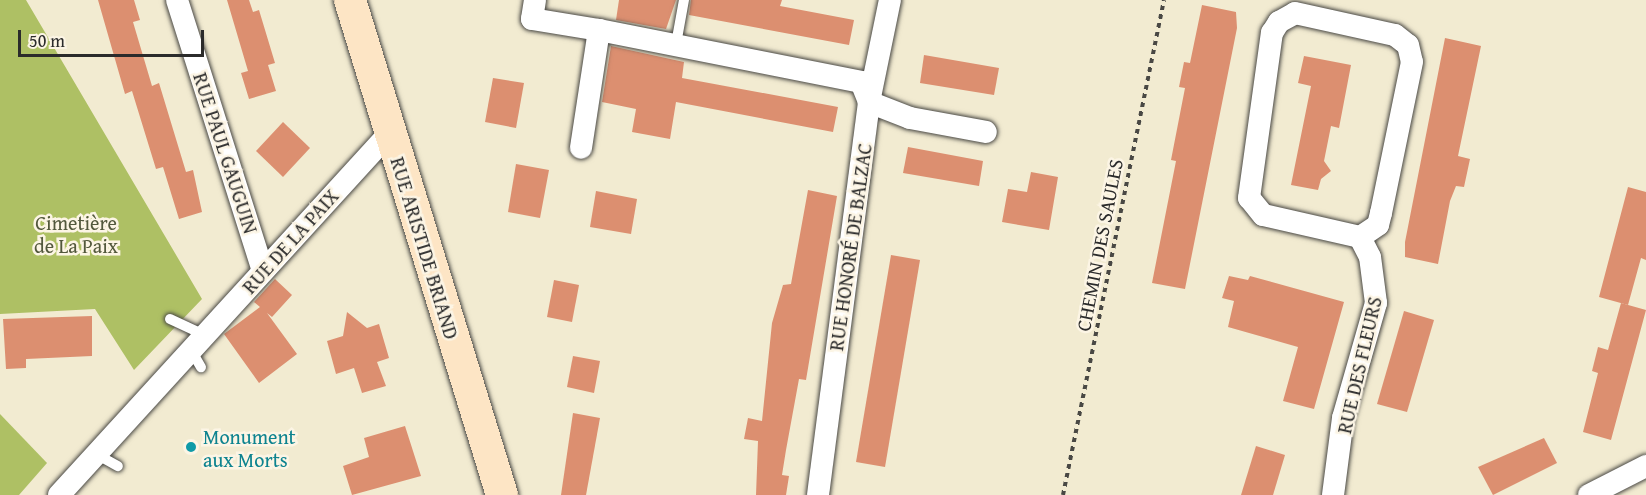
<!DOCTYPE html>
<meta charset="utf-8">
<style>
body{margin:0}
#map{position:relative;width:1646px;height:495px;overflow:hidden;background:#f2ebd1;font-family:"Gentium Book Plus",serif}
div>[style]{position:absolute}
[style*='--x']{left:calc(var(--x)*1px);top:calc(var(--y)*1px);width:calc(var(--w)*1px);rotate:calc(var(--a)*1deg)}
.green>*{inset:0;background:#aec064}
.building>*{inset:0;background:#dc8f70}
.path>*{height:4px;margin-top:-2px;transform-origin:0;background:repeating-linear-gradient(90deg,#494844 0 4.5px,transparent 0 9px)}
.roads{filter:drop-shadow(0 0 2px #494844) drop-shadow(0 0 2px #494844)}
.lane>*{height:10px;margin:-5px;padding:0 5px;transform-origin:5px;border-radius:5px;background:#fff}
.street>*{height:22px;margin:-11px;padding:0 11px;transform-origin:11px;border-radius:11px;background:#fff}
.secondary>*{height:32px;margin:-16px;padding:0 16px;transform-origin:16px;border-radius:16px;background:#fde5c5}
.dots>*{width:16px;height:16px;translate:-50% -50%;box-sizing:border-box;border:3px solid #fcf5e5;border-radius:50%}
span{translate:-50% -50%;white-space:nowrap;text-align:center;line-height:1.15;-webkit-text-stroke:5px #fcf5e5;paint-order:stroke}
.street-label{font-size:20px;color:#2b2b2b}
.park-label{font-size:20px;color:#52583c}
.culture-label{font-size:20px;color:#0d838f}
.left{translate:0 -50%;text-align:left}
.scale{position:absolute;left:18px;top:30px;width:186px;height:27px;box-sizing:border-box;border:3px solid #2b2b2b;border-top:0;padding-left:8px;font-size:18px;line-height:21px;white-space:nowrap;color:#2b2b2b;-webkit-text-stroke:4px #fcf5e5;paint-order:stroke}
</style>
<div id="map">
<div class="green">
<i style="clip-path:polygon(0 0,26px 0,202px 299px,134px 370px,95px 309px,0 314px)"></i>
<i style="clip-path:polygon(0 414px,47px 463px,19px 495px,0 495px)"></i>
</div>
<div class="building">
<i style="clip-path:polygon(98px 0,134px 0,140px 20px,133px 22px,152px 86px,159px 83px,186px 172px,193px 170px,202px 212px,179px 219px,163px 167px,156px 169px,132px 91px,125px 94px)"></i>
<i style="clip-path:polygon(227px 0,249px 0,253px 12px,259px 10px,275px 63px,268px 65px,276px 91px,249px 99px,241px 73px,248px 71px)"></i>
<i style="clip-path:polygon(619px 0,676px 0,666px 29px,616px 20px)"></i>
<i style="clip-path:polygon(691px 0,782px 0,780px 6px,854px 20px,849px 45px,689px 15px)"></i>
<i style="clip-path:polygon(1202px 5px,1236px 12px,1237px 28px,1185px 289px,1152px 283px,1176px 161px,1171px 160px,1185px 88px,1179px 87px,1184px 62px,1190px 63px)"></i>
<i style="clip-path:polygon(1445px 38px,1481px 46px,1458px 156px,1470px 159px,1464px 187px,1456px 186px,1450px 201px,1438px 264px,1405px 257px,1405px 242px)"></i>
<i style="clip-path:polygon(611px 46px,684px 62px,682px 78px,838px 107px,833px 132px,676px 102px,670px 139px,632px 132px,636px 109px,602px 102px)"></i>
<i style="clip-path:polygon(924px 55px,999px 68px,994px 95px,920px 83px)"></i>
<i style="clip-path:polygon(1304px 56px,1351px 65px,1339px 128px,1331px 126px,1324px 161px,1331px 171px,1321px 179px,1318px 190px,1291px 185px,1311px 86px,1298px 83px)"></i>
<i style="clip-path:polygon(493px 78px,524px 83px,516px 128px,485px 122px)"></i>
<i style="clip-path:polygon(283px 122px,310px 148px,283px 177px,256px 151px)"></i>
<i style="clip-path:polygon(908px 147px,983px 161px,979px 186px,903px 173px)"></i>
<i style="clip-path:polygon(516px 164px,549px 170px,540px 218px,508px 212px)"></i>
<i style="clip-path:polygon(1031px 172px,1058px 177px,1049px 230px,1002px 222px,1008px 189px,1027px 192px)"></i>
<i style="clip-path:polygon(1628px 187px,1646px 192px,1646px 260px,1641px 258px,1628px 305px,1599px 297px)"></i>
<i style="clip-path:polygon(808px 190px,837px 196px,806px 380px,799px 379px,786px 450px,782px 475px,789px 476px,786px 495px,756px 495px,758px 441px,744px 439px,748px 418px,762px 421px,772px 323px,783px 285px,791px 284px)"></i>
<i style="clip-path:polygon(596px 191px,637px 199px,631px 234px,590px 227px)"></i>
<i style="clip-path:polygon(891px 255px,920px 260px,885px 467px,856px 462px)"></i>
<i style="clip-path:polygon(1229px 276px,1248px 280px,1250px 276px,1344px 302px,1314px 409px,1283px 401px,1298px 347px,1228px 327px,1234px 301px,1222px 298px)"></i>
<i style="clip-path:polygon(275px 279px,292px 295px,272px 317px,267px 313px,297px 354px,259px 383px,224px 334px,260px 307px,254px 302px)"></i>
<i style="clip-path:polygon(554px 280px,579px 285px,572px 322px,547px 317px)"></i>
<i style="clip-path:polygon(1621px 303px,1646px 310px,1611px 440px,1583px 432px,1598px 373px,1592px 371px,1598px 347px,1608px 350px)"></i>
<i style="clip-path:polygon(1404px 311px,1434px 320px,1407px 412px,1377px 404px)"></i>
<i style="clip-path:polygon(347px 312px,367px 328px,379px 324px,389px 358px,377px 362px,386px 386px,362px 393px,354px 368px,336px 374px,327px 341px,343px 336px)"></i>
<i style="clip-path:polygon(92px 316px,92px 356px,26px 359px,26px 368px,6px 369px,3px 319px)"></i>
<i style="clip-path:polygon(573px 356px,600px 361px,594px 393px,567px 387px)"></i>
<i style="clip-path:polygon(573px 413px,600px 418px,586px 495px,561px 495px)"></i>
<i style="clip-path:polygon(405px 426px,421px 476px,352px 495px,343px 466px,369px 457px,364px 438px)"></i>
<i style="clip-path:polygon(1544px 438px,1557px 463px,1493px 495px,1478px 467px)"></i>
<i style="clip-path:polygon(1256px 446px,1285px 455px,1273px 495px,1241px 495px)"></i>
</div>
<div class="path">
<i style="--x:1063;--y:495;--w:505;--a:-78.47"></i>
</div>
<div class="roads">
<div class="lane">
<i style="--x:676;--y:44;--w:45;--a:-79.7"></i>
<i style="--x:170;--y:319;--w:38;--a:25"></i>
<i style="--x:191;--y:350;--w:20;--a:60"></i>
<i style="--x:96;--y:454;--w:25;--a:29"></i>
</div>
<div class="street">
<i style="--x:177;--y:0;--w:284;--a:72.4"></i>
<i style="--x:535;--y:0;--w:19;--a:99"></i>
<i style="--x:532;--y:19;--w:68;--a:9.3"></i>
<i style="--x:599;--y:30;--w:119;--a:98.7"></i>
<i style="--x:1295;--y:13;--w:102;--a:12.4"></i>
<i style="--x:1395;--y:35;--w:16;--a:38"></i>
<i style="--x:1408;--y:45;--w:17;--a:77"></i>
<i style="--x:1412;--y:62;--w:154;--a:101.6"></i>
<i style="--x:1381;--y:213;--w:12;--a:104"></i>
<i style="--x:1378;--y:225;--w:22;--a:146"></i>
<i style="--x:1360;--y:237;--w:99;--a:-167.2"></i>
<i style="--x:1263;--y:215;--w:22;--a:-129"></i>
<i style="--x:1249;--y:198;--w:167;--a:-82.1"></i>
<i style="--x:1272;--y:33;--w:13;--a:-58"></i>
<i style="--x:1279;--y:22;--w:18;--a:-29"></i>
<i style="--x:599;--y:30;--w:267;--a:11.2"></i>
<i style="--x:861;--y:82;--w:22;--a:68"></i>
<i style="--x:869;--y:102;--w:44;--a:21.3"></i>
<i style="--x:910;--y:118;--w:77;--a:10.4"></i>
<i style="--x:59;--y:495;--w:491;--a:-47.6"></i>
<i style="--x:818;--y:495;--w:396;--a:-82.6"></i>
<i style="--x:869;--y:102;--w:104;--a:-78.4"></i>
<i style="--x:1333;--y:495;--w:78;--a:-82.6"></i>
<i style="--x:1343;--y:418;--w:120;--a:-74"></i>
<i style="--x:1376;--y:303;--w:46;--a:-97.4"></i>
<i style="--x:1370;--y:257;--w:22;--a:-117"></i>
<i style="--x:1589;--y:495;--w:64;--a:-27"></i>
</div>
<div class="secondary">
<i style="--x:350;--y:0;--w:518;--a:72.93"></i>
</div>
</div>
<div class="dots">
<i style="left:191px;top:447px;background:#0f9aa8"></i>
</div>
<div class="street-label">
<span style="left:226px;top:153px;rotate:72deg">RUE PAUL GAUGUIN</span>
<span style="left:290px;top:241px;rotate:-48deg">RUE DE LA PAIX</span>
<span style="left:1099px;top:245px;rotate:-79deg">CHEMIN DES SAULES</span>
<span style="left:850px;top:247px;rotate:-82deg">RUE HONORÉ DE BALZAC</span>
<span style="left:425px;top:248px;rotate:73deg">RUE ARISTIDE BRIAND</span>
<span style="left:1359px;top:365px;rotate:-77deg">RUE DES FLEURS</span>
</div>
<div class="park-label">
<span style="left:76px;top:234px">Cimetière<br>de La Paix</span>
</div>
<div class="culture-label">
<span class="left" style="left:203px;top:448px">Monument<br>aux Morts</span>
</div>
<div class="scale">50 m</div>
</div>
